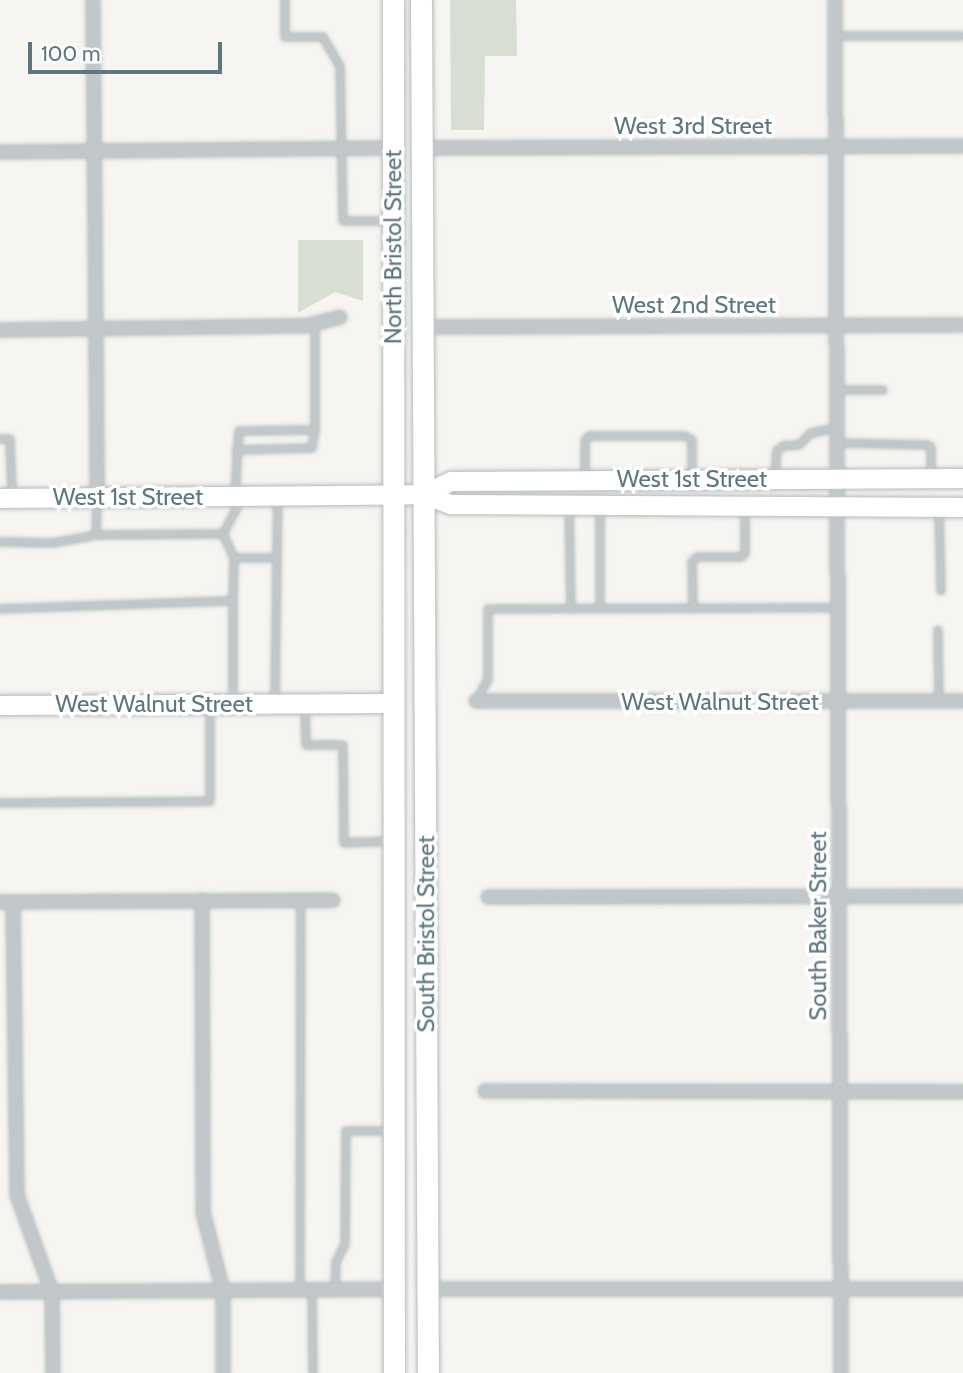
<!DOCTYPE html>
<style>
body{margin:0}
#map{position:relative;width:963px;height:1373px;overflow:hidden;background:#f6f5f1;font-family:Cabin,sans-serif}
div>[style]{position:absolute}
[style*='--x']{left:calc(var(--x)*1px);top:calc(var(--y)*1px);width:calc(var(--w)*1px);rotate:calc(var(--a)*1deg)}
.green>*{inset:0;background:#d8ded2}
.roads{filter:drop-shadow(0 0 2px #b4bcbe) drop-shadow(0 0 2px #b4bcbe)}
.lane>*{height:6px;margin:-3px;padding:0 3px;transform-origin:3px;border-radius:3px;background:#c2c8ca}
.street>*{height:12px;margin:-6px;padding:0 6px;transform-origin:6px;border-radius:6px;background:#c2c8ca}
.secondary>*{height:19px;margin:-9.5px;padding:0 9.5px;transform-origin:9.5px;border-radius:9.5px;background:#fff}
.primary>*{height:21px;margin:-10.5px;padding:0 10.5px;transform-origin:10.5px;border-radius:10.5px;background:#fff}
span{translate:-50% -50%;white-space:nowrap;text-align:center;line-height:1.15;-webkit-text-stroke:7px #fff;paint-order:stroke}
.street-label{font-size:24px;color:#5d777f}
.scale{position:absolute;left:28px;top:42px;width:194px;height:32px;box-sizing:border-box;border:4px solid #5d777f;border-top:0;padding-left:9px;font-size:21px;line-height:24px;white-space:nowrap;color:#5d777f;-webkit-text-stroke:5px #fff;paint-order:stroke}
</style>
<div id="map">
<div class="green">
<i style="clip-path:polygon(450px 0,516px 0,517px 56px,485px 56px,484px 130px,451px 130px)"></i>
<i style="clip-path:polygon(298px 240px,363px 240px,363px 301px,335px 292px,298px 313px)"></i>
</div>
<div class="roads">
<div class="lane">
<i style="--x:285;--y:0;--w:37;--a:90"></i>
<i style="--x:285;--y:37;--w:38;--a:0"></i>
<i style="--x:323;--y:37;--w:34;--a:60"></i>
<i style="--x:340;--y:66;--w:155;--a:88.9"></i>
<i style="--x:343;--y:221;--w:47;--a:0"></i>
<i style="--x:835;--y:36;--w:128;--a:0"></i>
<i style="--x:837;--y:390;--w:46;--a:0"></i>
<i style="--x:0;--y:439;--w:10;--a:0"></i>
<i style="--x:10;--y:439;--w:57;--a:88"></i>
<i style="--x:838;--y:443;--w:89;--a:1.3"></i>
<i style="--x:927;--y:445;--w:4;--a:27"></i>
<i style="--x:931;--y:447;--w:27;--a:90"></i>
<i style="--x:236;--y:450;--w:76;--a:-1.5"></i>
<i style="--x:312;--y:448;--w:18;--a:-81"></i>
<i style="--x:775;--y:477;--w:26;--a:-86"></i>
<i style="--x:777;--y:451;--w:8;--a:-40"></i>
<i style="--x:783;--y:446;--w:16;--a:-4"></i>
<i style="--x:799;--y:445;--w:17;--a:-45"></i>
<i style="--x:811;--y:433;--w:26;--a:-11"></i>
<i style="--x:585;--y:478;--w:37;--a:-90"></i>
<i style="--x:585;--y:441;--w:6;--a:-51"></i>
<i style="--x:589;--y:436;--w:96;--a:0"></i>
<i style="--x:685;--y:436;--w:8;--a:30"></i>
<i style="--x:692;--y:440;--w:37;--a:90"></i>
<i style="--x:235;--y:494;--w:63;--a:-86.4"></i>
<i style="--x:239;--y:431;--w:76;--a:-0.8"></i>
<i style="--x:315;--y:430;--w:106;--a:-90"></i>
<i style="--x:569;--y:506;--w:103;--a:88.9"></i>
<i style="--x:600;--y:506;--w:103;--a:90"></i>
<i style="--x:939;--y:509;--w:82;--a:88.6"></i>
<i style="--x:223;--y:534;--w:40;--a:-62"></i>
<i style="--x:223;--y:534;--w:26;--a:65"></i>
<i style="--x:96;--y:535;--w:36;--a:-88"></i>
<i style="--x:0;--y:542;--w:53;--a:1.1"></i>
<i style="--x:53;--y:543;--w:44;--a:-10.5"></i>
<i style="--x:96;--y:535;--w:127;--a:-0.5"></i>
<i style="--x:233;--y:601;--w:43;--a:-88.7"></i>
<i style="--x:234;--y:558;--w:43;--a:0"></i>
<i style="--x:0;--y:609;--w:233;--a:-2"></i>
<i style="--x:233;--y:601;--w:101;--a:90"></i>
<i style="--x:693;--y:609;--w:47;--a:-91.2"></i>
<i style="--x:692;--y:562;--w:7;--a:-45"></i>
<i style="--x:697;--y:557;--w:44;--a:0"></i>
<i style="--x:741;--y:557;--w:6;--a:-45"></i>
<i style="--x:745;--y:553;--w:43;--a:-90"></i>
<i style="--x:938;--y:630;--w:71;--a:89.2"></i>
<i style="--x:275;--y:700;--w:203;--a:-89.2"></i>
<i style="--x:476;--y:701;--w:25;--a:-61"></i>
<i style="--x:488;--y:679;--w:70;--a:-90"></i>
<i style="--x:488;--y:609;--w:350;--a:-0.2"></i>
<i style="--x:305;--y:705;--w:40;--a:88.6"></i>
<i style="--x:306;--y:745;--w:37;--a:0"></i>
<i style="--x:343;--y:745;--w:98;--a:89.4"></i>
<i style="--x:344;--y:843;--w:46;--a:-2.5"></i>
<i style="--x:0;--y:803;--w:210;--a:-0.5"></i>
<i style="--x:210;--y:801;--w:95;--a:-90"></i>
<i style="--x:300;--y:1290;--w:390;--a:-89.9"></i>
<i style="--x:312;--y:1290;--w:83;--a:89.3"></i>
<i style="--x:335;--y:1290;--w:28;--a:-88"></i>
<i style="--x:336;--y:1262;--w:20;--a:-63"></i>
<i style="--x:345;--y:1244;--w:113;--a:-89.5"></i>
<i style="--x:346;--y:1131;--w:43;--a:0"></i>
</div>
<div class="street">
<i style="--x:93;--y:0;--w:497;--a:89.5"></i>
<i style="--x:835;--y:0;--w:1373;--a:89.75"></i>
<i style="--x:423;--y:148;--w:540;--a:-0.21"></i>
<i style="--x:0;--y:152;--w:392;--a:-0.6"></i>
<i style="--x:425;--y:327;--w:538;--a:-0.21"></i>
<i style="--x:0;--y:330;--w:305;--a:-0.8"></i>
<i style="--x:305;--y:326;--w:36;--a:-14"></i>
<i style="--x:476;--y:701;--w:487;--a:0"></i>
<i style="--x:488;--y:897;--w:475;--a:-0.1"></i>
<i style="--x:202;--y:900;--w:312;--a:89.8"></i>
<i style="--x:203;--y:1212;--w:81;--a:75.8"></i>
<i style="--x:223;--y:1291;--w:82;--a:90"></i>
<i style="--x:0;--y:902;--w:333;--a:-0.3"></i>
<i style="--x:13;--y:902;--w:293;--a:89.2"></i>
<i style="--x:17;--y:1195;--w:103;--a:70.2"></i>
<i style="--x:52;--y:1292;--w:81;--a:89.3"></i>
<i style="--x:485;--y:1091;--w:478;--a:0.1"></i>
<i style="--x:428;--y:1289;--w:535;--a:0"></i>
<i style="--x:0;--y:1292;--w:394;--a:-0.4"></i>
</div>
<div class="secondary">
<i style="--x:423;--y:494;--w:31;--a:-25"></i>
<i style="--x:451;--y:481;--w:512;--a:-0.34"></i>
<i style="--x:0;--y:498;--w:423;--a:-0.5"></i>
<i style="--x:423;--y:494;--w:30;--a:20"></i>
<i style="--x:451;--y:504;--w:512;--a:0.34"></i>
<i style="--x:0;--y:705;--w:392;--a:-0.3"></i>
</div>
<div class="primary">
<i style="--x:393;--y:0;--w:1373;--a:89.96"></i>
<i style="--x:421;--y:0;--w:1373;--a:89.71"></i>
</div>
</div>
<div class="street-label">
<span style="left:693px;top:126px">West 3rd Street</span>
<span style="left:393px;top:247px;rotate:-90deg">North Bristol Street</span>
<span style="left:694px;top:305px">West 2nd Street</span>
<span style="left:692px;top:479px">West 1st Street</span>
<span style="left:128px;top:497px">West 1st Street</span>
<span style="left:720px;top:702px">West Walnut Street</span>
<span style="left:154px;top:704px">West Walnut Street</span>
<span style="left:818px;top:926px;rotate:-90deg">South Baker Street</span>
<span style="left:426px;top:934px;rotate:-90deg">South Bristol Street</span>
</div>
<div class="scale">100 m</div>
</div>
